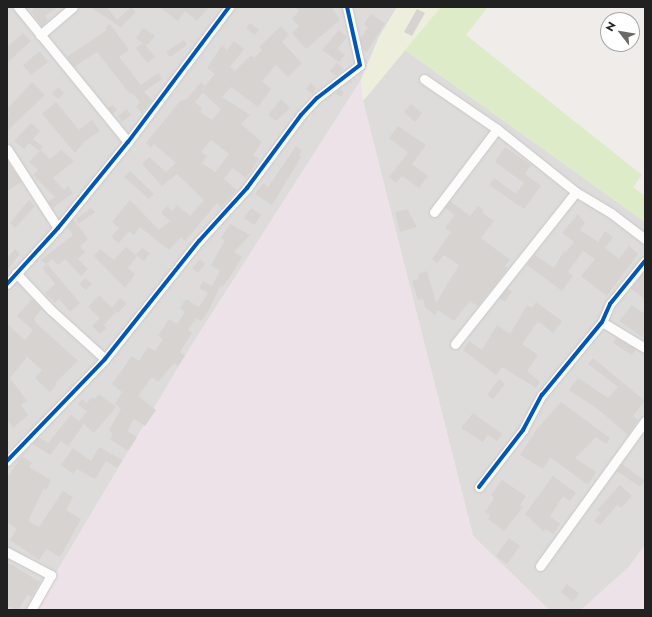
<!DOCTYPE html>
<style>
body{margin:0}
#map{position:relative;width:652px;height:617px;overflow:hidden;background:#efece9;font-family:Jost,sans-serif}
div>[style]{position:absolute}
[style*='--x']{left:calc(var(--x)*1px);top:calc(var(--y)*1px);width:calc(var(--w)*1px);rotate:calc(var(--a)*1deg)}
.residential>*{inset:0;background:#dedcdb}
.industrial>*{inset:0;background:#ece2e8}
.farmland>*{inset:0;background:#eed}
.grass>*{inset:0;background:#ddebc8}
.building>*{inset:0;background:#d6d3d0}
.roads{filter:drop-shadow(0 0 1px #c8c7c5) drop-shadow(0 0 1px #c8c7c5)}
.street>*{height:9px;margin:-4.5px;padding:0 4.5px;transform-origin:4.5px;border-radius:4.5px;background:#fdfcfc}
.cycleway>*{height:4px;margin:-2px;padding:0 2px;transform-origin:2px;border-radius:2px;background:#0057b8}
span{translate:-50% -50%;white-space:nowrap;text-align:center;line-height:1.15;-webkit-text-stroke:4px #fff;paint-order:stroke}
.frame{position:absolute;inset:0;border:8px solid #212121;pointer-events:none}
.north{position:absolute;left:600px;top:12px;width:40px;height:40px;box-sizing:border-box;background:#fff;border:1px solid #a6a6a6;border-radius:50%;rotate:301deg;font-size:11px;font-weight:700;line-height:16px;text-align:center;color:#212121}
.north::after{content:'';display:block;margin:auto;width:14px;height:18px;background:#696867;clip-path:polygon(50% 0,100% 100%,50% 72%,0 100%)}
</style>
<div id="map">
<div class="residential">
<i style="clip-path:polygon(7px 7px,397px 7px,379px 37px,361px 80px,188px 351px,34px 610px,7px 610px)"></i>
<i style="clip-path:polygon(405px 50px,645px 222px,645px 545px,629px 567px,581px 610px,549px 610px,473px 536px,363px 101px)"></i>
</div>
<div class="industrial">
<i style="clip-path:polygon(361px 80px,363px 101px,473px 536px,549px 610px,34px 610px,188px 351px)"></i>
<i style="clip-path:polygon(645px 545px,645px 610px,581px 610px,629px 567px)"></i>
</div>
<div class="farmland">
<i style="clip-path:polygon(397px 7px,441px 7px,363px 101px,361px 80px,379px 37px)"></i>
</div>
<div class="grass">
<i style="clip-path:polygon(441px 7px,488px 7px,466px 35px,642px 175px,633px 187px,645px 196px,645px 222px,405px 50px)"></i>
</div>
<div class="building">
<i style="clip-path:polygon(36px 7px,58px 7px,45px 16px,48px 20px,42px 26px,31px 11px)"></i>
<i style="clip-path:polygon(90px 7px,107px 7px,117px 20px,131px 7px,136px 12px,122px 26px,122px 28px)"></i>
<i style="clip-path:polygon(159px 7px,209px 7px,197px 21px,185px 11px,178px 21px)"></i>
<i style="clip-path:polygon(295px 7px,332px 7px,340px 20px,306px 49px,292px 33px,299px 26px,292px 19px,299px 11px)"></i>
<i style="clip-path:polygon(417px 9px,425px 13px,412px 36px,404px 32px)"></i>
<i style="clip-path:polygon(371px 14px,385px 23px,367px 52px,363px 49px,360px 39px,368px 27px,364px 24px)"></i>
<i style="clip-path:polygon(250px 23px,259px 30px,255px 35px,246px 28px)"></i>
<i style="clip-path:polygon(110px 24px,129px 50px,119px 57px,141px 85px,158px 73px,162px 79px,144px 92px,152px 100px,142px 113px,136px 107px,140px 102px,132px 93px,130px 94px,97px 52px,74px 67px,67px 57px,107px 30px,105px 28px)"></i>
<i style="clip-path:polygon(evenodd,281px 26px,289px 35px,282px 42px,302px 63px,288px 77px,276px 65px,262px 81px,271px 89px,258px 107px,231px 87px,222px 97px,250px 115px,241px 124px,262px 142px,253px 155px,259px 159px,246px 178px,232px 168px,224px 179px,237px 190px,221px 207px,217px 203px,185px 241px,181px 237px,169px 250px,140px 227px,134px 235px,129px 231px,119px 243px,111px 237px,119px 228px,112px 222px,130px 200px,159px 230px,170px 221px,161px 213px,167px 206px,172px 211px,177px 205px,190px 216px,204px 200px,177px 174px,162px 186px,142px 164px,149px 157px,166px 172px,176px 163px,154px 144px,151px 148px,146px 143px,180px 101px,187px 99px,201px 82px,205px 86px,215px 74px,207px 68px,222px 45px,227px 50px,234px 41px,244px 49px,230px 67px,235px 71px,251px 55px,254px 58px,262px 50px,259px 47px,281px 26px,203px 93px,221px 109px,212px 120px,200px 112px,202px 108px,195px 102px,203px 93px,281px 26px,211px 140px,229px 154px,215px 172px,202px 163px,207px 156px,201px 152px,211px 140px)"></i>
<i style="clip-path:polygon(143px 28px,155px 36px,147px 45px,144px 43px,155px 57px,147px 63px,136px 48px,143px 43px,136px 38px)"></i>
<i style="clip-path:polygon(339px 30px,347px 37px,337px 49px,345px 55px,339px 62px,322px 50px)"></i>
<i style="clip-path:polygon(23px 33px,31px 41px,7px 63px,7px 47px)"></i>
<i style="clip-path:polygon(184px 40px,187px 45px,170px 57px,166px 52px)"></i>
<i style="clip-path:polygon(40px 51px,48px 62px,31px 75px,23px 65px)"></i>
<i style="clip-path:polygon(337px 63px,344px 69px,336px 76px,330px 71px)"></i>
<i style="clip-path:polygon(32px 82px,45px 95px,7px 131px,7px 116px,9px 113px,7px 109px)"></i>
<i style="clip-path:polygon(311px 83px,316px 88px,312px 94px,306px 89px)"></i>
<i style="clip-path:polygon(58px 87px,64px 93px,58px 99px,52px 93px)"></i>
<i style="clip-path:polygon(339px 89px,344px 92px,341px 97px,336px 94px)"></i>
<i style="clip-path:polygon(281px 99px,290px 108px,276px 121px,268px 115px)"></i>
<i style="clip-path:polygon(56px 102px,79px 130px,92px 120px,100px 131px,85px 141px,75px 153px,42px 114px)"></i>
<i style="clip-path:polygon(411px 104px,422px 113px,415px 122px,404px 112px)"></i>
<i style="clip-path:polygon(113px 105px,117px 110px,113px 114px,108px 108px)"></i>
<i style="clip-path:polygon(127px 109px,131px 115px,122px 122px,118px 116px)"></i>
<i style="clip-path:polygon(31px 123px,40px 131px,33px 139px,43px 147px,39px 151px,29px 143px,24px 149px,14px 141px)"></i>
<i style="clip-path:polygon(398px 126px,426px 145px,412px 164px,428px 176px,419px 188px,402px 176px,396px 183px,389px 177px,407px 154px,407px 151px,389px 138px)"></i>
<i style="clip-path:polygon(296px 146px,302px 150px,299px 155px,301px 157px,272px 205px,255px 194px,263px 183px,268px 187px)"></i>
<i style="clip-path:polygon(505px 147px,531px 165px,525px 174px,541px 186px,524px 209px,489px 185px,494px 178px,516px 194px,524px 183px,495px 162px)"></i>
<i style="clip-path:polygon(41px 150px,50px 159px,61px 150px,74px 161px,53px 178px,64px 190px,68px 186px,73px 193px,53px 208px,48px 202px,55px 197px,33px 175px,38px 170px,29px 162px)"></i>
<i style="clip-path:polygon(7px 160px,21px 182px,9px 190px,7px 187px)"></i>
<i style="clip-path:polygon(130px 171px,154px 194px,149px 199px,124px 177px)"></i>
<i style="clip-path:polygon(29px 200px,35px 206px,15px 228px,10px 223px)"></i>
<i style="clip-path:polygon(450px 201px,470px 216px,478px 206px,484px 210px,482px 212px,494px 221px,481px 238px,510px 260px,505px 266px,508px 268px,478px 306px,470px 301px,454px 321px,438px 310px,435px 315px,425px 307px,423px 299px,418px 300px,412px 281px,419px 279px,418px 274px,427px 271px,436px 303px,459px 265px,444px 255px,437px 263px,432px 259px,451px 232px,445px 228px,455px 215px,445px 208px)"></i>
<i style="clip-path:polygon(91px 208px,95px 212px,79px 224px,76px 219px)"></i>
<i style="clip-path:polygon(251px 208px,261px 215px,254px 225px,244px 218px)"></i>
<i style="clip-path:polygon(407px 209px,417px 227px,400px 232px,395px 212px)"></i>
<i style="clip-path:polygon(578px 214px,585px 223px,580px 230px,598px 242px,605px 231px,613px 237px,605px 248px,619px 259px,629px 246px,638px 254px,607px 296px,581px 276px,595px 259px,583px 251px,568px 272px,573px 276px,562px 291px,527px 265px,535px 255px,554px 268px,564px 251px,566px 252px,574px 242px,562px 233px)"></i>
<i style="clip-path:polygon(73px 219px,88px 239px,80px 246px,85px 252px,78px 259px,88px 269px,81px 276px,65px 259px,58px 265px,52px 259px,46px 264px,41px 260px,73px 235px,67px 227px)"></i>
<i style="clip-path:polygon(230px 224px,250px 235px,234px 252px,242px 257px,230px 277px,222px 287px,220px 286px,209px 310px,201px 321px,196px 318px,188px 330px,192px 333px,180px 352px,185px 356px,178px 366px,174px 363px,158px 382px,152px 377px,138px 396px,156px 410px,145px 426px,134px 419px,127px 431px,137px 437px,128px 451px,110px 439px,113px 434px,109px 430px,121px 409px,115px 404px,122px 392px,112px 384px,132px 356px,139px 361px,148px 347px,155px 351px,163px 339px,158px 336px,169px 319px,177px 324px,185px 312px,180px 308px,186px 299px,199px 307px,208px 293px,199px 288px,203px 281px,212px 286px,220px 271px,211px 265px,225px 240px,221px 238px)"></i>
<i style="clip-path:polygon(126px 247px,137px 256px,128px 268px,135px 274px,125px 288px,94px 256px,100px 249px,114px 260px)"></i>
<i style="clip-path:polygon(142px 248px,150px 253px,144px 261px,136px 255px)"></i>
<i style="clip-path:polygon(15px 249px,20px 254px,7px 270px,7px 258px)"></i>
<i style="clip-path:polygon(200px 259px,205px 264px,198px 273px,192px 268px)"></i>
<i style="clip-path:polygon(47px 264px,80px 303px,70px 312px,59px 299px,55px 303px,45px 293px,55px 284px,42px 268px)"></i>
<i style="clip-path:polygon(645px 270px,645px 299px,631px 289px)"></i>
<i style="clip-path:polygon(85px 278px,92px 284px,86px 290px,79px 284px)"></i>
<i style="clip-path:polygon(507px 288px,512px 292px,505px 302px,499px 298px)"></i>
<i style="clip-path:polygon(99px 295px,112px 308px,120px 298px,127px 303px,118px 313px,114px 309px,116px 312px,104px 325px,107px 328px,100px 334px,92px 326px,100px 318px,88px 307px)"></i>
<i style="clip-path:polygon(32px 299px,42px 309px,34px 318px,36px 323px,78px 361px,55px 383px,57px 384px,50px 392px,35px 378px,42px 370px,27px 357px,10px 378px,27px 401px,21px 405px,28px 415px,13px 428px,7px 420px,7px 324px,25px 340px,33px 330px,17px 316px)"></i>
<i style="clip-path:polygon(536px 302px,562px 321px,553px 333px,539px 322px,536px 324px,522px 344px,538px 355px,527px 371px,540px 382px,536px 388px,502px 367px,496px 375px,463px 350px,469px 341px,482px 350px,497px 325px,510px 334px,527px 305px,532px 308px)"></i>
<i style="clip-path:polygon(632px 305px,645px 314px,645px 332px,642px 337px,619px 321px)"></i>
<i style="clip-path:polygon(616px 338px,636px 349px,632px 355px,613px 343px)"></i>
<i style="clip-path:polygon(593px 358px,645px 401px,633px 416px,638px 420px,628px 435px,599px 410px,569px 390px,578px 378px,608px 398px,618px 387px,588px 364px)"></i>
<i style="clip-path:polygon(499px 379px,505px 384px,493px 399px,487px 395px)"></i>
<i style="clip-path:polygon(99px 394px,116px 407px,94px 433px,84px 424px,68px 446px,61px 441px,50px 455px,33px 444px,38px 437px,48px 443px,71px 415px,79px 421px,87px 411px,78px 405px,82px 399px,87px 403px,92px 397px,95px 399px)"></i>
<i style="clip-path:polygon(561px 402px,610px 438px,606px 444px,596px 437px,575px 458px,596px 472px,588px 485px,550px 457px,543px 469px,520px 455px,537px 429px)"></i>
<i style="clip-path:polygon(473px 413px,502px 434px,497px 441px,488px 435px,483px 442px,461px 428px)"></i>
<i style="clip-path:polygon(99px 447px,122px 460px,117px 468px,106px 461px,95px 479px,77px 469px,73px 474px,61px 465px,73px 448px,91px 461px)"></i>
<i style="clip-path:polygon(22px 456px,32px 463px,29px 467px,51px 480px,46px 490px,44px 488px,28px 521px,39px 527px,63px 491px,73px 497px,66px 510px,81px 519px,60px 557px,46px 549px,39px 560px,10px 540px,17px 529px,7px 522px,7px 474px,9px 475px)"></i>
<i style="clip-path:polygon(622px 464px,645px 481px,640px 487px,617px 471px)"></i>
<i style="clip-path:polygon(553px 476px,576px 493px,570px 501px,563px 496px,550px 516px,560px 524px,553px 534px,546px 529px,544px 532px,525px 514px)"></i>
<i style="clip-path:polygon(502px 480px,526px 496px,520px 505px,523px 507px,504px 531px,488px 519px,490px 515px,485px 512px,494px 498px,491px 495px)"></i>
<i style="clip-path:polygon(620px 485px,632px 496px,621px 508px,617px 505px,600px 525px,594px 521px,601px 513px,597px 510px)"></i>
<i style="clip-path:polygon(509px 538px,520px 546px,507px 564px,496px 556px)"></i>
<i style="clip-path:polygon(7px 562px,40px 582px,31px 597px,28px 594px,18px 610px,7px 606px)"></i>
<i style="clip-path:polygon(567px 584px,579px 593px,573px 602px,561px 592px)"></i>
</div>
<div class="roads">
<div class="street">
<i style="--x:18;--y:7;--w:174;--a:50.8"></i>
<i style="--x:40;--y:35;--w:43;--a:-40.3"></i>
<i style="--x:424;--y:79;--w:88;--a:34.4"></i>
<i style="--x:497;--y:129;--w:101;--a:38.6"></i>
<i style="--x:576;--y:192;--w:41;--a:31"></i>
<i style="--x:611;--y:213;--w:43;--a:37.4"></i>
<i style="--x:7;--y:149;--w:94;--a:57.2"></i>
<i style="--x:434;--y:212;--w:104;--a:-52.8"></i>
<i style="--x:16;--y:273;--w:51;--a:46.6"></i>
<i style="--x:51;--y:310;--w:73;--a:42.2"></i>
<i style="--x:7;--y:284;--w:76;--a:-47.7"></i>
<i style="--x:58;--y:228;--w:111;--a:-50.9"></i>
<i style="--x:128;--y:142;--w:169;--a:-53.2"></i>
<i style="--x:602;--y:322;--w:50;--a:31.2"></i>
<i style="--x:455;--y:344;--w:194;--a:-51.5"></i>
<i style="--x:7;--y:461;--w:141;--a:-46.1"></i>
<i style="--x:105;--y:359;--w:151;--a:-51.5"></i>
<i style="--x:199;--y:241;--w:72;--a:-47.8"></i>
<i style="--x:247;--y:188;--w:91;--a:-53.5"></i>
<i style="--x:301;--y:115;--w:23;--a:-47"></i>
<i style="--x:317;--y:98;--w:54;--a:-37.5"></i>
<i style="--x:360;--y:65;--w:59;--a:-102.6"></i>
<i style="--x:479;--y:487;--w:72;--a:-52.3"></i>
<i style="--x:523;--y:430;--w:40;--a:-62"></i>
<i style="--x:542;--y:395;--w:94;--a:-50.6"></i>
<i style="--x:602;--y:322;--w:20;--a:-66"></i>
<i style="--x:610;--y:304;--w:55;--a:-50.9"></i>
<i style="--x:7;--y:552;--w:50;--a:27.6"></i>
<i style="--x:51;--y:575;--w:40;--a:119.7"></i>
<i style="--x:540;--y:566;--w:179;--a:-54.1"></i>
</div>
</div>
<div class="cycleway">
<i style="--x:7;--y:284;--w:76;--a:-47.7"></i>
<i style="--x:58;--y:228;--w:111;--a:-50.9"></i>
<i style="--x:128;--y:142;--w:169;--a:-53.2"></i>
<i style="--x:7;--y:461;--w:141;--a:-46.1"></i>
<i style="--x:105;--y:359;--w:151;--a:-51.5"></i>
<i style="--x:199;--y:241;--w:72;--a:-47.8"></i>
<i style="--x:247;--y:188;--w:91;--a:-53.5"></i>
<i style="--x:301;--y:115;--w:23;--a:-47"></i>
<i style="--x:317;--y:98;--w:54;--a:-37.5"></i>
<i style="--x:360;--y:65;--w:59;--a:-102.6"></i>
<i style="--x:479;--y:487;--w:72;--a:-52.3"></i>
<i style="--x:523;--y:430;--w:40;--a:-62"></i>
<i style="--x:542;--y:395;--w:94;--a:-50.6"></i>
<i style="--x:602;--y:322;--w:20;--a:-66"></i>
<i style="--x:610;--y:304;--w:55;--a:-50.9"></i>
</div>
<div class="frame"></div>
<div class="north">N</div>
</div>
